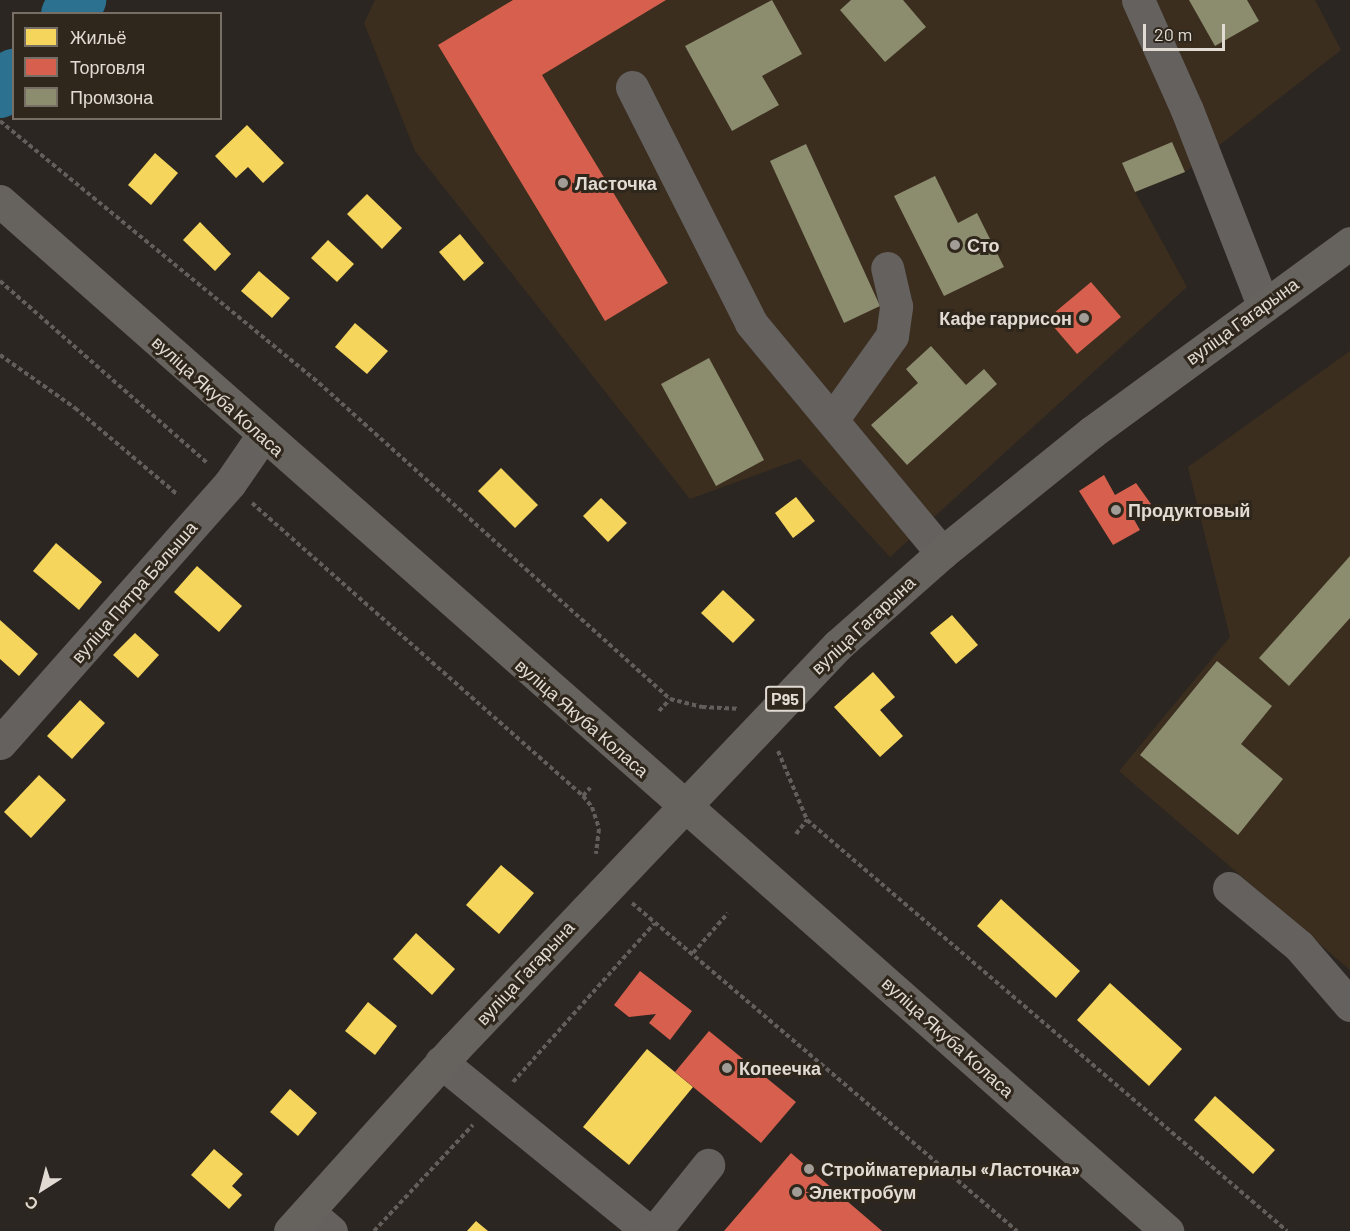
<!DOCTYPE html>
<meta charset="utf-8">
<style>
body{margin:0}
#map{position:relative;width:1350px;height:1231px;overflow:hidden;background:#2b2621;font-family:Barlow,sans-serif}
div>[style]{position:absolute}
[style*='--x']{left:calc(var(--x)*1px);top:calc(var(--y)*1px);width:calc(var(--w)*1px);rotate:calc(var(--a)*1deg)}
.built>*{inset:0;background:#3b2e1f}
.homes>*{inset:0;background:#f6d55c}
.shops>*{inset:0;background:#d6604d}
.industry>*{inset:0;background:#8c8c6e}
.river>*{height:50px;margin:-25px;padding:0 25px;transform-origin:25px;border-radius:25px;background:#2c7290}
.path>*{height:4px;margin-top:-2px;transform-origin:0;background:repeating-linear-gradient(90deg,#625e5c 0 4.5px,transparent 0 7.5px)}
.minor>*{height:33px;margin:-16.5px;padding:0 16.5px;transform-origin:16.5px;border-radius:16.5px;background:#64615f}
.major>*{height:33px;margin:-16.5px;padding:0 16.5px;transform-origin:16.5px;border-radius:16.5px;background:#66625e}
.dots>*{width:16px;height:16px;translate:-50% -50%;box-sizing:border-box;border:3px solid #30271c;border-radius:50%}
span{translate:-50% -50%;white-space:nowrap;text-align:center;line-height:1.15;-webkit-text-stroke:6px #30271c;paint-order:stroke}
.shield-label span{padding:2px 4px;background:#30271c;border:2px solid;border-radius:4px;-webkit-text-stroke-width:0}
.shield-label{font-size:16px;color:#e1dbd4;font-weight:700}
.poi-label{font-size:18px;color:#e1dbd4;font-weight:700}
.left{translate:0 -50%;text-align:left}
.right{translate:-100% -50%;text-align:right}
.street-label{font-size:18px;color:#e1dbd4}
.legend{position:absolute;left:12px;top:12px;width:210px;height:108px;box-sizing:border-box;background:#30271c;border:2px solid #776f66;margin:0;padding:8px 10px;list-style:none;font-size:18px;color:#e1dbd4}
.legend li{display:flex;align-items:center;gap:12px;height:30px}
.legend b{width:30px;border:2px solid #776f66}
.north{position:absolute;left:12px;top:1159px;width:60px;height:60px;-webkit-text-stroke:4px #30271c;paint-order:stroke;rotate:216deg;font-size:16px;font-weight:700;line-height:24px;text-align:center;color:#e1dbd4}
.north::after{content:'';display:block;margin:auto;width:21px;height:27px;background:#e1dbd4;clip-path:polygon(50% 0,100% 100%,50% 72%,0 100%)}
.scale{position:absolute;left:1143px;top:24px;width:82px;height:27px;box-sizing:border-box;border:3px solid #e1dbd4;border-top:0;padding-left:8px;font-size:18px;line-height:21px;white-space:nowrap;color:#e1dbd4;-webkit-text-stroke:4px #30271c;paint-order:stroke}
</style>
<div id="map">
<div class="built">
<i style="clip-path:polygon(375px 0,1315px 0,1341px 50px,1185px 172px,1135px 192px,1187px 287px,890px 557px,800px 459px,690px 499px,415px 151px,364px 23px)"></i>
<i style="clip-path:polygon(1350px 351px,1350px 970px,1119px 771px,1230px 637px,1188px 467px)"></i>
</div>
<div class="homes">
<i style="clip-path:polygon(247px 125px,284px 163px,263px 183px,248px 167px,236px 178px,215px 156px)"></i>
<i style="clip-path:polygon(155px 153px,178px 173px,151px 205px,128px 185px)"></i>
<i style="clip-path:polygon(367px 194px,402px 228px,382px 249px,347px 214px)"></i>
<i style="clip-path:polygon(200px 222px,231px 254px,215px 271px,183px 240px)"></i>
<i style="clip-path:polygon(460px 234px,484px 263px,464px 281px,439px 252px)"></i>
<i style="clip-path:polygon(328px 240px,354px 264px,337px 282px,311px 258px)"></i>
<i style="clip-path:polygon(259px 271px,290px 298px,272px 318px,241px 291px)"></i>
<i style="clip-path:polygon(355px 323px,388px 351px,367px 374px,335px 347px)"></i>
<i style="clip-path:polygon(501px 468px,538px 505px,515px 528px,478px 491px)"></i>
<i style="clip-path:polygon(796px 497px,815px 521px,793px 538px,775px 513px)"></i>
<i style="clip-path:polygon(601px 498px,627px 523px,608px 542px,583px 516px)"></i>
<i style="clip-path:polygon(56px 543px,102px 582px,79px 610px,33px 571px)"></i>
<i style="clip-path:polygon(197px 566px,242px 606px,219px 632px,174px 592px)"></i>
<i style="clip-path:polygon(723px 590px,755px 620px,733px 643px,701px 613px)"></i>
<i style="clip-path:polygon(952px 615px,978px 645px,956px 664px,930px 633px)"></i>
<i style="clip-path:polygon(0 620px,38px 654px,19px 676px,0 659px)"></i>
<i style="clip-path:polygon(135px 633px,159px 655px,138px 678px,113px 655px)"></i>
<i style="clip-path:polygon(873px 672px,895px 697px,880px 710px,903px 736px,880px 757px,834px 707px)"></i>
<i style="clip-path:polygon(80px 700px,105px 723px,72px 759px,47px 736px)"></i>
<i style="clip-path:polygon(39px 775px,66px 800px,31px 838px,4px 812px)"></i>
<i style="clip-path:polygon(501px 865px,534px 893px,499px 934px,466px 905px)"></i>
<i style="clip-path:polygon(1001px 899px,1080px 971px,1056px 998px,977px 926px)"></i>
<i style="clip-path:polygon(416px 933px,455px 969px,432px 995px,393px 959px)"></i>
<i style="clip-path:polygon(1110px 983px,1182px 1049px,1149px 1086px,1077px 1020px)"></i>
<i style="clip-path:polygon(368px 1002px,397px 1026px,375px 1055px,345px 1031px)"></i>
<i style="clip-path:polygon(647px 1049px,693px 1087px,629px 1165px,583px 1127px)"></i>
<i style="clip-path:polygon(290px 1089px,317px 1113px,298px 1136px,270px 1112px)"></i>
<i style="clip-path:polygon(1215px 1096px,1275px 1150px,1253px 1174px,1194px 1120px)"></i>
<i style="clip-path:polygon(214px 1149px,243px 1174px,232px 1186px,242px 1195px,229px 1209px,191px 1175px)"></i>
<i style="clip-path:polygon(476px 1221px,488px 1231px,467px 1231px)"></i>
</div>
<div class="shops">
<i style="clip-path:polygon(513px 0,666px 0,542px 75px,668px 283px,605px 321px,438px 45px)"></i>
<i style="clip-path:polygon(1091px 282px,1121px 317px,1077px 354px,1047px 319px)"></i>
<i style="clip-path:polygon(1104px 475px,1115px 495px,1136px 483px,1151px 504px,1132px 516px,1140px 530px,1113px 545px,1079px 491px)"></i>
<i style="clip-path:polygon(640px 971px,692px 1011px,670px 1040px,649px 1023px,656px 1014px,629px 1017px,614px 1005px)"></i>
<i style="clip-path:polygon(709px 1031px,796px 1102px,761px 1143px,675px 1072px)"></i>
<i style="clip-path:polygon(791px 1153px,882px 1231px,724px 1231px)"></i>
</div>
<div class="industry">
<i style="clip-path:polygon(772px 0,802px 54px,762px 76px,779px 105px,732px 131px,685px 46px)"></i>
<i style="clip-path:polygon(851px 0,903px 0,926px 27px,885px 62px,840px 10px)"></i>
<i style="clip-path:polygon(1189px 0,1247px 0,1259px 21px,1215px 46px)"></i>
<i style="clip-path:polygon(1172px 142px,1185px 172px,1135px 192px,1122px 163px)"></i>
<i style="clip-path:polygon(806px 144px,880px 306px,844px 323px,770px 161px)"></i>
<i style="clip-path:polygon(935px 176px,958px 223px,977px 213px,1004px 267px,944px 296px,894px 196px)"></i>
<i style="clip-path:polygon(931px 346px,966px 385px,984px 369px,997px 384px,907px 465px,871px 425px,918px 383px,906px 369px)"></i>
<i style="clip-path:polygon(709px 358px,764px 460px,716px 486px,661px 384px)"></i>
<i style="clip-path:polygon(1350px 556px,1350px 618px,1289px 686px,1259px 658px)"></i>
<i style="clip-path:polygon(1217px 661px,1272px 706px,1241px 744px,1283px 779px,1238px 835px,1140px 755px)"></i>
</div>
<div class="river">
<i style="--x:66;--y:14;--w:21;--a:-43"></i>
<i style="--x:0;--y:93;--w:24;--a:-54"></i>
</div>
<div class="path">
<i style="--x:0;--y:121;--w:413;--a:39.4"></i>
<i style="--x:319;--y:383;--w:472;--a:42"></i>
<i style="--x:670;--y:699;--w:33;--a:14"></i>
<i style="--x:702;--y:707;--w:35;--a:3"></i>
<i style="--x:0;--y:281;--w:277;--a:41.3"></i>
<i style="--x:0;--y:355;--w:92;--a:35.2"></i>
<i style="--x:75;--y:408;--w:135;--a:40.2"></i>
<i style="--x:252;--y:503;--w:442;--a:41.5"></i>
<i style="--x:583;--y:796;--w:14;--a:51"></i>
<i style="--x:592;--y:807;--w:23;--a:72"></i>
<i style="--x:599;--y:829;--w:25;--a:97"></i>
<i style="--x:659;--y:711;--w:16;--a:-47"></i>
<i style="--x:778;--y:751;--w:75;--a:67.2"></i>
<i style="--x:807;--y:820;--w:632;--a:40.57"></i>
<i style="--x:583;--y:796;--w:11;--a:-49"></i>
<i style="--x:796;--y:834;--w:18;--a:-52"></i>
<i style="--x:632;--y:903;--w:506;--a:40.43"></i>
<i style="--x:693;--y:953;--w:53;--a:-48.8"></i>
<i style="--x:513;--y:1082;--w:212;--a:-48.3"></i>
<i style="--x:374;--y:1231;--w:145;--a:-47"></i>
</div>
<div class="minor">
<i style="--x:1138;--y:0;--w:120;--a:66"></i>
<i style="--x:1187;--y:110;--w:209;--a:68.7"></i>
<i style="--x:632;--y:87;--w:264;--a:63.2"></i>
<i style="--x:751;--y:323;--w:299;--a:50.3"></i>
<i style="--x:832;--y:420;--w:103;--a:-54.5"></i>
<i style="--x:892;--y:336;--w:30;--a:-82"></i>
<i style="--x:896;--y:306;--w:39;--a:-103"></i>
<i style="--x:0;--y:743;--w:347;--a:-48.5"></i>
<i style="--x:230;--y:483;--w:58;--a:-55.5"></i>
<i style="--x:1229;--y:888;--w:91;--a:39.6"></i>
<i style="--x:1299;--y:946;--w:78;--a:49.2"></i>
<i style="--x:441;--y:1062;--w:267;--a:39.2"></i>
<i style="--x:308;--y:1212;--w:30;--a:40"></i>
<i style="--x:655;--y:1231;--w:85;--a:-51.2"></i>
</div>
<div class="major">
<i style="--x:0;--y:201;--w:1557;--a:41.43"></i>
<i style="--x:290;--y:1231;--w:246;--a:-48"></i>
<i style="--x:455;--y:1048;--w:556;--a:-46.46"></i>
<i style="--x:838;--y:645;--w:139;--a:-41.5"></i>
<i style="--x:942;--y:553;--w:193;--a:-38.9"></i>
<i style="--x:1092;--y:432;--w:320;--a:-36.2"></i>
</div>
<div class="dots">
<i style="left:563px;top:183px;background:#a19c95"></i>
<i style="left:955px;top:245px;background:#a19c95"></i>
<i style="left:1084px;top:318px;background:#a19c95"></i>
<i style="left:1116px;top:510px;background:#a19c95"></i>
<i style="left:727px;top:1068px;background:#a19c95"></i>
<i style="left:809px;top:1169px;background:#a19c95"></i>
<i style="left:797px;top:1192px;background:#a19c95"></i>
</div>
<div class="shield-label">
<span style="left:785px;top:699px">Р95</span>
</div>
<div class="poi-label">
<span class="left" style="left:575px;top:183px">Ласточка</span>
<span class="left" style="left:967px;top:245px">Сто</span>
<span class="right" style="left:1072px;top:318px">Кафе гаррисон</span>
<span class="left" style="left:1128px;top:510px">Продуктовый</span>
<span class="left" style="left:739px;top:1068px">Копеечка</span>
<span class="left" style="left:821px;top:1169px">Стройматериалы «Ласточка»</span>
<span class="left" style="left:809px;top:1192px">Электробум</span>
</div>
<div class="street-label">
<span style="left:1242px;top:321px;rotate:-36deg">вуліца Гагарына</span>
<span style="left:218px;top:396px;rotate:42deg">вуліца Якуба Коласа</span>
<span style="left:134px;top:592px;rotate:-49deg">вуліца Пятра Балыша</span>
<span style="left:863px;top:625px;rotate:-43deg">вуліца Гагарына</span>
<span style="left:582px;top:718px;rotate:41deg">вуліца Якуба Коласа</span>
<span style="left:525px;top:973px;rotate:-47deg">вуліца Гагарына</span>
<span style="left:948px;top:1037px;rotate:42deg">вуліца Якуба Коласа</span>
</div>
<ul class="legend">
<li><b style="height:16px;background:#f6d55c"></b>Жильё</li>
<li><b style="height:16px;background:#d6604d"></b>Торговля</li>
<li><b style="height:16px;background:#8c8c6e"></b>Промзона</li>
</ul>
<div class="north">С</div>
<div class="scale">20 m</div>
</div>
